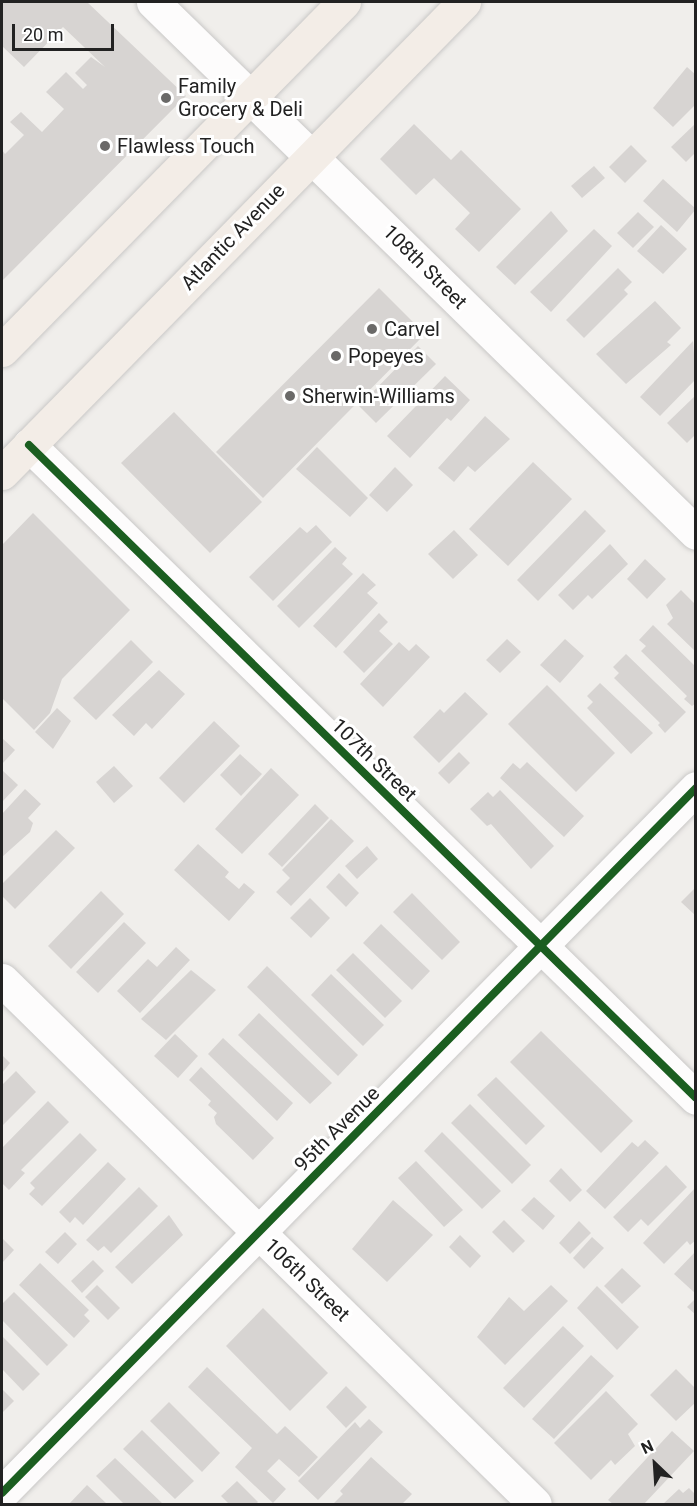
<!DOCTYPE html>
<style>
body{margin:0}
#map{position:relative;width:697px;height:1506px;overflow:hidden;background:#f0eeeb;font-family:Roboto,sans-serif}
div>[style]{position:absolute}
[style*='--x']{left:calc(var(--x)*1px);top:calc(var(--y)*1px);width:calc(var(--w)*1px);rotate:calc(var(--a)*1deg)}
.building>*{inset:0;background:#d7d4d2}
.roads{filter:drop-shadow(0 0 2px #c9c8c7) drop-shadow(0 0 2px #c9c8c7)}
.minor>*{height:33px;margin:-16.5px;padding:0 16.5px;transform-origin:16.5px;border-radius:16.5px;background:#fdfcfc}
.primary>*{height:33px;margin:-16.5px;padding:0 16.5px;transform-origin:16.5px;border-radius:16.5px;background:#f3ede7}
.cycleway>*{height:8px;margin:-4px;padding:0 4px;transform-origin:4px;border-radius:4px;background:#1b5e20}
.dots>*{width:16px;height:16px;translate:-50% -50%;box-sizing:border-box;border:3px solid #fff;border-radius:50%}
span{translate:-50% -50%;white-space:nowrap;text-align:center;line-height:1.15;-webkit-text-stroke:6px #fff;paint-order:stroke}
.poi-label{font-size:20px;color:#222}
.left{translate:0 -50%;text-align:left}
.street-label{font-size:20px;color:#222}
.frame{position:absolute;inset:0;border:3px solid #222;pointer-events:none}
.north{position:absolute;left:625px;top:1434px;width:60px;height:60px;-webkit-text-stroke:4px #fff;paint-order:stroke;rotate:335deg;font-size:16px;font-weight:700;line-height:24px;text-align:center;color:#222}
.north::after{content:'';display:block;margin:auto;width:21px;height:27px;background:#222;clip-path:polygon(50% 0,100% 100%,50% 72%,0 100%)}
.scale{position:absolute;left:12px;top:24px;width:102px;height:27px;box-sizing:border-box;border:3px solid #222;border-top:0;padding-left:8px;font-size:18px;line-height:21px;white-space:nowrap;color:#222;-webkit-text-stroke:4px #fff;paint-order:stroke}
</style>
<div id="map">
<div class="building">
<i style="clip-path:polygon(2px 2px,87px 2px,186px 96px,2px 281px,2px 150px,5px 154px,24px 135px,10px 122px,21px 112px,42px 132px,64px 109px,46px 92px,66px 72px,83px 89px,87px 85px,75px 73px,91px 57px,105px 67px,63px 27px,24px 67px,2px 46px)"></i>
<i style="clip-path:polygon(687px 67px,696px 75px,696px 104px,673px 127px,653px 108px)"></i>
<i style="clip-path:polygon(696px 123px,696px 152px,686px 162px,671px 147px)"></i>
<i style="clip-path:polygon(414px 124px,451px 160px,461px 150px,521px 209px,479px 252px,455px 229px,470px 213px,434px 178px,416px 195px,380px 159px)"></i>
<i style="clip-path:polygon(631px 145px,647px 161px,625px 183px,609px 167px)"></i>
<i style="clip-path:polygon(594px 166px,605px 178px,582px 198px,571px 186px)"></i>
<i style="clip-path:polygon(663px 179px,696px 209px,677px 232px,643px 201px)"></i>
<i style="clip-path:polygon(551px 211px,568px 231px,515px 285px,496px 267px)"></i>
<i style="clip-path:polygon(638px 212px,654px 227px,633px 248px,617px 233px)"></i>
<i style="clip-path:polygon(661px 225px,687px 249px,663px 274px,637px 251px)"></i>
<i style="clip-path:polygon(594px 229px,612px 246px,551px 312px,530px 292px)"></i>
<i style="clip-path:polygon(618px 268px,632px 282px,624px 290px,628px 294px,584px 338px,566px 320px)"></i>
<i style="clip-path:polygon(379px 288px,425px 334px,263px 498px,216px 452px)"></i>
<i style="clip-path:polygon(655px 301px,681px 328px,667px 342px,671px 345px,626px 384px,596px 354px)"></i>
<i style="clip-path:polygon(693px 341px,696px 379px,660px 416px,640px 397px)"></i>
<i style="clip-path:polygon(418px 346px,436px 364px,376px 423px,359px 406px)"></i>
<i style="clip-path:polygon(445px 376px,470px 400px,451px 421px,447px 418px,410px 458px,387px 436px)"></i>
<i style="clip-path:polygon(696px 395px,696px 434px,687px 443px,667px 423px)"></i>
<i style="clip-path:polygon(174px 412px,262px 502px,210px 553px,121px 463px)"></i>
<i style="clip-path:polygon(485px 416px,510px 439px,475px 472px,468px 466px,454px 482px,438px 468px)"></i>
<i style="clip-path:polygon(317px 447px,368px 498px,350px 517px,296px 469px)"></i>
<i style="clip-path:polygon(533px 462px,572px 499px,508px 566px,469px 529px)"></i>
<i style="clip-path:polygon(395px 467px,413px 485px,387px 512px,369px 495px)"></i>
<i style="clip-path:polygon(585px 510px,606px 531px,538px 601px,517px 580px)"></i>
<i style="clip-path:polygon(33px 513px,130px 610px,62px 679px,50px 713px,34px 730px,2px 698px,2px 545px)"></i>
<i style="clip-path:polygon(316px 525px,332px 542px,273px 601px,249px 577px,300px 527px,307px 533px)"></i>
<i style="clip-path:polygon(454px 530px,478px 555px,453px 579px,428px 554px)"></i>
<i style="clip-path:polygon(610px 544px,628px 564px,592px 599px,588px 595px,573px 610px,558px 595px)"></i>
<i style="clip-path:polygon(335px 547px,347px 558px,342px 564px,353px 574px,299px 628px,277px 606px)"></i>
<i style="clip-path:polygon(645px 559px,666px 579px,647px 599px,627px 579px)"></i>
<i style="clip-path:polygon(363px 573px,376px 585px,367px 593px,378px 603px,336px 648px,313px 626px)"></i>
<i style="clip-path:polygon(681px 590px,696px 605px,696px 652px,667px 624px,673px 618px,666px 605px)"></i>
<i style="clip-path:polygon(379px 613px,388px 622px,379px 631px,393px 644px,364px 673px,343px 652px)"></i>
<i style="clip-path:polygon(653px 625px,696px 667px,696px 703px,692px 706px,684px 699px,687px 696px,641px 651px,646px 646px,639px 640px)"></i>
<i style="clip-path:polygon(507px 639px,521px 652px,500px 673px,486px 660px)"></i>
<i style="clip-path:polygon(565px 639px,584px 656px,560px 683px,540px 665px)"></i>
<i style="clip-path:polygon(131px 640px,153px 662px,96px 720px,73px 698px)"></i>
<i style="clip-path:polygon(399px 642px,409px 651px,416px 644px,430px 657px,383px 707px,360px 684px)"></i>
<i style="clip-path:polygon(626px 654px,686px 712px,665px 733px,658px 725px,660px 723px,614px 678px,619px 673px,613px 667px)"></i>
<i style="clip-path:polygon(159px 670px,185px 694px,152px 729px,146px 723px,134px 736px,112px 715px)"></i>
<i style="clip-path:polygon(600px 683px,653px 733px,631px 754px,587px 708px,593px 702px,587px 696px)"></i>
<i style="clip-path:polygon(547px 685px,615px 753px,576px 792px,508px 724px)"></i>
<i style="clip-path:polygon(465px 692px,488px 714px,439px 763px,413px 737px,440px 709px,444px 713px)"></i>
<i style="clip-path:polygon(57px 708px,71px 721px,53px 749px,35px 732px)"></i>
<i style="clip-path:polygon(214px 721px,240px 746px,184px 803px,159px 778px)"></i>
<i style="clip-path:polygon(2px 738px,15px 750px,2px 764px)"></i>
<i style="clip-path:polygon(459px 752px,470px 763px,449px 784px,438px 773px)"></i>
<i style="clip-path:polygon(240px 754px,262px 774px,241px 796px,220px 775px)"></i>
<i style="clip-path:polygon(527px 762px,584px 816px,564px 837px,500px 778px,513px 763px,520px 769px)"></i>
<i style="clip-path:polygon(114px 766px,133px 786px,114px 803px,96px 782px)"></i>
<i style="clip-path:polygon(271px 768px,299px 795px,242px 854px,215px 829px)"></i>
<i style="clip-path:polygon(2px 770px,18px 785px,2px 802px)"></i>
<i style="clip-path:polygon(25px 789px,41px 804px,28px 818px,33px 823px,30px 832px,2px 857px,2px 814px)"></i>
<i style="clip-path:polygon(500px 790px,554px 846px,531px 869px,491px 824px,487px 826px,470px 809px,488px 792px,493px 797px)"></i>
<i style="clip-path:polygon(315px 804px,329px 818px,282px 867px,268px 854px)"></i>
<i style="clip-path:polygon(331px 819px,354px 841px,291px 906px,276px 892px,290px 878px,282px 870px)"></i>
<i style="clip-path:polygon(56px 830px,75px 848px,15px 909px,2px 896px,3px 883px)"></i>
<i style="clip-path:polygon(198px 844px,229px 872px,225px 877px,239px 889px,244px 883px,255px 892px,229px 921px,174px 870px)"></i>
<i style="clip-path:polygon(367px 846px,378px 859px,357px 879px,345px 866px)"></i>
<i style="clip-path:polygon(339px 873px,359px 893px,346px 907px,326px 887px)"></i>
<i style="clip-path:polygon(696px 887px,696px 916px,681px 902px)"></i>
<i style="clip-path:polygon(101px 891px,124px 914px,71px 969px,48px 946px)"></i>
<i style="clip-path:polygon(412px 893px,460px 942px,442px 960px,393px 912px)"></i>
<i style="clip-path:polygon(310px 898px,330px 918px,311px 938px,290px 918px)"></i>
<i style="clip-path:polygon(124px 922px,146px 943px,98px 993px,76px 972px)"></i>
<i style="clip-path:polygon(381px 924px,430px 971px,412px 990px,363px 943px)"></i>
<i style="clip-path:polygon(176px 947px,190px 960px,140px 1013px,117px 991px,148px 959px,157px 967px)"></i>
<i style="clip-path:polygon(353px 953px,402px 1001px,385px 1018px,336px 970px)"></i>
<i style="clip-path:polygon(267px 966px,358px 1055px,338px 1076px,247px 987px)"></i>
<i style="clip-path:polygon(191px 970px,216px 990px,166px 1040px,141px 1019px)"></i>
<i style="clip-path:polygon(331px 974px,384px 1025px,363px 1046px,311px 995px)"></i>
<i style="clip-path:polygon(259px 1013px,332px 1083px,310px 1104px,238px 1035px)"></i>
<i style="clip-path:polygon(541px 1031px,633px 1121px,601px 1153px,510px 1062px)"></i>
<i style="clip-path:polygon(175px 1034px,198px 1056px,178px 1078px,154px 1056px)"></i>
<i style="clip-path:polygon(223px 1038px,293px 1103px,277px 1121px,208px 1054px)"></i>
<i style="clip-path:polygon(2px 1055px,10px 1063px,2px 1073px)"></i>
<i style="clip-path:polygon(201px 1067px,274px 1138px,253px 1160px,216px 1124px,214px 1117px,217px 1113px,208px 1105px,211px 1101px,189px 1080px)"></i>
<i style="clip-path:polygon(16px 1071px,36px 1092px,2px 1126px,2px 1085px)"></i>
<i style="clip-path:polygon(496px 1077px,545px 1126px,526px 1145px,477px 1095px)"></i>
<i style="clip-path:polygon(48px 1101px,69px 1122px,21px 1170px,25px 1173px,9px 1190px,2px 1183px,2px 1148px)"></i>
<i style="clip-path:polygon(470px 1104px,531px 1165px,512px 1184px,451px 1123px)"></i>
<i style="clip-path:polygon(442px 1132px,501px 1191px,482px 1209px,424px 1151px)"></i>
<i style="clip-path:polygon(80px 1133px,97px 1150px,42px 1206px,29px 1194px,35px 1188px,30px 1183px)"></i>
<i style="clip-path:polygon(645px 1140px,659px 1153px,605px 1209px,586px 1191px,632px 1142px,638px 1147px)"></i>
<i style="clip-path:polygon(416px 1161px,463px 1210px,444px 1227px,398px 1178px)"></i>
<i style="clip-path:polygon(108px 1162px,126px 1179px,83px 1225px,75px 1217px,70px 1223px,59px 1212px)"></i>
<i style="clip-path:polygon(666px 1165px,687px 1187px,648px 1226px,641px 1219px,628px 1232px,613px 1217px)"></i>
<i style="clip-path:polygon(561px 1168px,582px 1190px,570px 1202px,549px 1181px)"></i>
<i style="clip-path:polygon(139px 1187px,158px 1206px,111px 1253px,104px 1246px,98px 1251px,86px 1240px)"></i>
<i style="clip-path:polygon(696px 1187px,696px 1240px,690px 1245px,687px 1241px,664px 1264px,643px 1243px)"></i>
<i style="clip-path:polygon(534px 1197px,555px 1216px,543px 1230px,521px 1210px)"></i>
<i style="clip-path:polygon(393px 1200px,433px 1235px,387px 1282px,352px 1249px)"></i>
<i style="clip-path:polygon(169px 1215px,183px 1235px,132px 1284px,115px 1267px)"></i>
<i style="clip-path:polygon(504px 1220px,525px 1241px,513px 1253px,492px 1232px)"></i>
<i style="clip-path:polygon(579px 1221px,591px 1233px,570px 1254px,559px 1243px)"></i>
<i style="clip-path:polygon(65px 1232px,77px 1244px,58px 1264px,45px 1252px)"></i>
<i style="clip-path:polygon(460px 1235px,481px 1256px,470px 1268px,449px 1247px)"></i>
<i style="clip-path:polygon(592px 1237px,604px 1248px,584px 1269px,573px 1258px)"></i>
<i style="clip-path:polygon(2px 1238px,14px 1250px,2px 1263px)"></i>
<i style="clip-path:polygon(696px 1251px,696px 1294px,674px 1274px)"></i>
<i style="clip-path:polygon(93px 1260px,104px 1271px,82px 1293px,71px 1281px)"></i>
<i style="clip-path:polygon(40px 1263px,89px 1310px,84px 1315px,90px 1321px,74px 1338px,19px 1285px)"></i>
<i style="clip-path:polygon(622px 1268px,641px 1286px,622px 1304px,604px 1286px)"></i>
<i style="clip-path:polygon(97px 1285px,120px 1308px,108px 1320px,85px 1297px)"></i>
<i style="clip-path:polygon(551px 1285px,568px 1301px,505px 1365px,477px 1337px,509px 1297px,524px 1311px)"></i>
<i style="clip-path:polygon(597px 1286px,639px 1327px,617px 1350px,577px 1308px)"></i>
<i style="clip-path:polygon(14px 1292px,68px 1345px,47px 1366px,2px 1320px,2px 1304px)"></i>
<i style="clip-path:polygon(696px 1298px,696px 1315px,687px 1307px)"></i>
<i style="clip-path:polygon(263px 1308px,328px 1373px,290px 1411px,226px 1346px)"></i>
<i style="clip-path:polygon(563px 1326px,584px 1346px,524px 1408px,503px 1388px)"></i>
<i style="clip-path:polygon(2px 1336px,40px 1374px,23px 1391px,2px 1369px)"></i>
<i style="clip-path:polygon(591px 1355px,614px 1376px,554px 1439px,532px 1419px)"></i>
<i style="clip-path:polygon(207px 1367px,277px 1434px,285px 1426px,318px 1457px,299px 1477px,279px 1459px,267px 1471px,286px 1489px,273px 1503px,235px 1467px,252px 1448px,188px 1387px)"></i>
<i style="clip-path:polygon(676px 1369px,696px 1389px,696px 1402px,676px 1421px,650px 1395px)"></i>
<i style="clip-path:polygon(346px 1386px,367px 1407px,346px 1428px,326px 1407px)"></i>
<i style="clip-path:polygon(2px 1389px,14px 1401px,2px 1413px)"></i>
<i style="clip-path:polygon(606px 1391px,638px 1424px,628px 1434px,635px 1446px,615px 1465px,611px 1460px,591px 1480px,554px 1443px)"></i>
<i style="clip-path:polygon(169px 1402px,220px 1453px,202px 1472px,150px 1421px)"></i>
<i style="clip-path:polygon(369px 1419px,383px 1432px,318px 1500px,298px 1481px,355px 1422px,360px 1428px)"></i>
<i style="clip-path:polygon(142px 1430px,194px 1481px,175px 1499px,123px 1449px)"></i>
<i style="clip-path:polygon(672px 1431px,694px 1451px,644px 1504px,613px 1504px,608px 1500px)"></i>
<i style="clip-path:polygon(371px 1457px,412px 1494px,402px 1504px,333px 1504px,343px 1494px,340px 1491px)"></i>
<i style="clip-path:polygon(115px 1458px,163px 1504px,124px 1504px,96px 1476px)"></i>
<i style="clip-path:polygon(237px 1481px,258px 1502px,256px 1504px,229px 1504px,221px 1496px)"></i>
<i style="clip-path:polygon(87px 1485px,107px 1504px,69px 1504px)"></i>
<i style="clip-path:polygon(689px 1488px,696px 1495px,696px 1504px,663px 1504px,679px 1489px,683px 1493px)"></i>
</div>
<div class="roads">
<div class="minor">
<i style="--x:153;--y:2;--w:759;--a:44.36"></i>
<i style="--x:29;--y:445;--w:933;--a:44.39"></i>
<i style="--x:2;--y:980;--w:747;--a:44.51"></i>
<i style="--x:2;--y:1493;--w:989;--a:-45.45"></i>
</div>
<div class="primary">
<i style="--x:2;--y:350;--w:488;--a:-45.5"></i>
<i style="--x:2;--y:473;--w:660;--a:-45.55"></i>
</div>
</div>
<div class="cycleway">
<i style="--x:29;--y:445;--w:933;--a:44.39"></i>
<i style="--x:2;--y:1493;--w:989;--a:-45.45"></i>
</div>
<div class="dots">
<i style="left:166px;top:98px;background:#6a6968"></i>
<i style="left:105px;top:146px;background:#6a6968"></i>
<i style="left:372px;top:329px;background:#6a6968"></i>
<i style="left:336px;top:356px;background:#6a6968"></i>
<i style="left:290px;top:396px;background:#6a6968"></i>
</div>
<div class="poi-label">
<span class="left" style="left:178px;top:98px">Family<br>Grocery &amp; Deli</span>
<span class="left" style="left:117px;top:146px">Flawless Touch</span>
<span class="left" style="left:384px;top:329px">Carvel</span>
<span class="left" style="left:348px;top:356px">Popeyes</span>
<span class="left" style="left:302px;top:396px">Sherwin-Williams</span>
</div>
<div class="street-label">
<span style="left:233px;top:237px;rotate:-46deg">Atlantic Avenue</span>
<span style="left:425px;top:267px;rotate:45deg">108th Street</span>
<span style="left:374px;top:760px;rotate:44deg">107th Street</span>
<span style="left:337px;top:1129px;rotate:-45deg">95th Avenue</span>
<span style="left:307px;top:1280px;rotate:44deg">106th Street</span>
</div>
<div class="frame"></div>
<div class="north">N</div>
<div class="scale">20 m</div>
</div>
